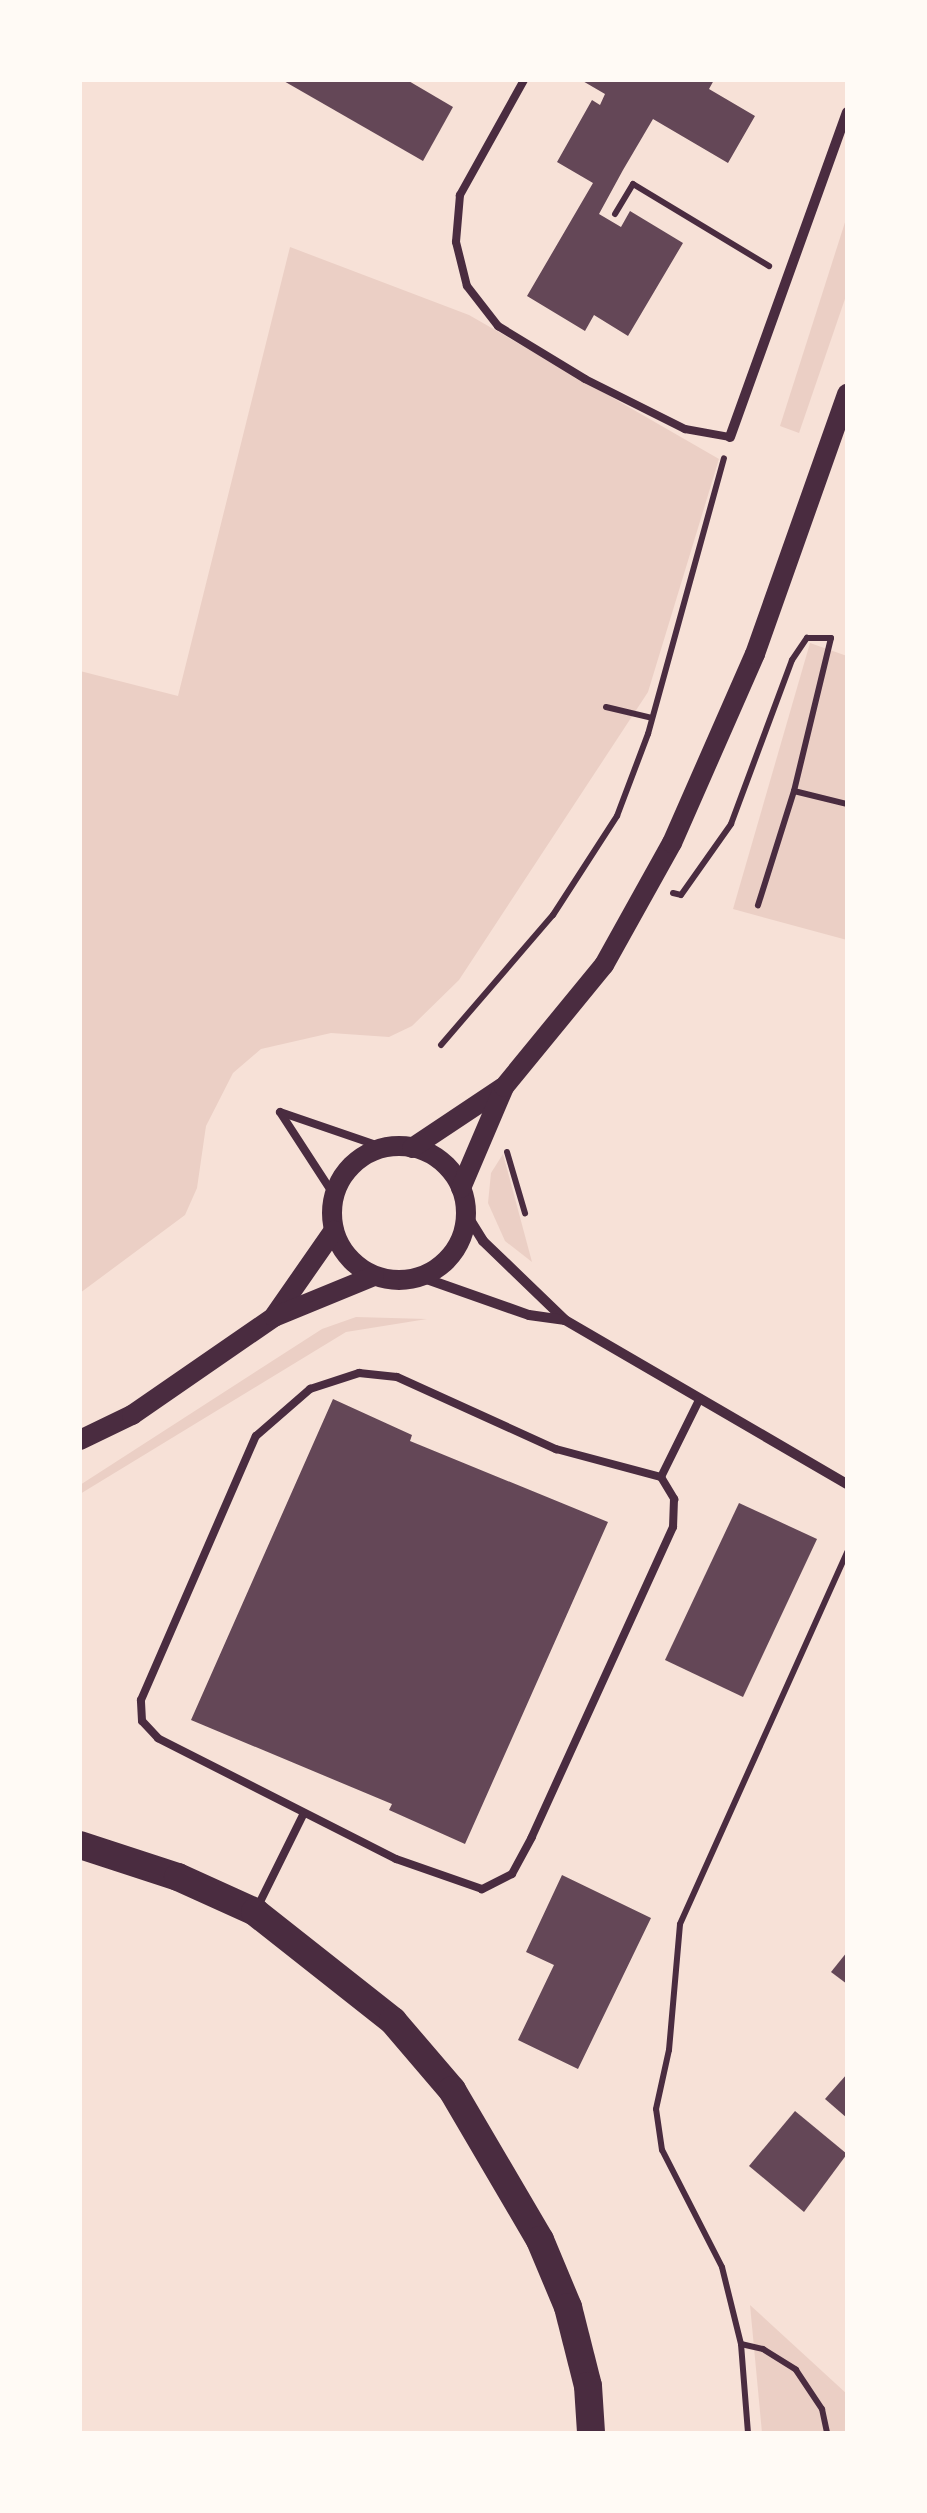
<!DOCTYPE html>
<style>
body{margin:0}
#map{position:relative;width:927px;height:2513px;overflow:hidden;background:#f7e1d7;font-family:"Nunito Sans",sans-serif}
div>[style]{position:absolute}
[style*='--x']{left:calc(var(--x)*1px);top:calc(var(--y)*1px);width:calc(var(--w)*1px);rotate:calc(var(--a)*1deg)}
.green>*{inset:0;background:#ebcfc5}
.building>*{inset:0;background:#644757}
.path>*{height:6px;margin:-3px;padding:0 3px;transform-origin:3px;border-radius:3px;background:#4a2c40}
.service>*{height:8px;margin:-4px;padding:0 4px;transform-origin:4px;border-radius:4px;background:#4a2c40}
.minor>*{height:10px;margin:-5px;padding:0 5px;transform-origin:5px;border-radius:5px;background:#4a2c40}
.secondary>*{height:20px;margin:-10px;padding:0 10px;transform-origin:10px;border-radius:10px;background:#4a2c40}
.secondary>.ring{margin:-10px;padding:0;box-sizing:content-box;background:none;border:20px solid #4a2c40;border-radius:50%}
.trunk>*{height:28px;margin:-14px;padding:0 14px;transform-origin:14px;border-radius:14px;background:#4a2c40}
span{translate:-50% -50%;white-space:nowrap;text-align:center;line-height:1.15;-webkit-text-stroke:10px #fffaf5;paint-order:stroke}
.frame{position:absolute;inset:0;border:82px solid #fffaf5;pointer-events:none}
</style>
<div id="map">
<div class="green">
<i style="clip-path:polygon(847px 216px,847px 293px,799px 433px,780px 426px)"></i>
<i style="clip-path:polygon(290px 247px,469px 315px,719px 459px,648px 692px,459px 980px,412px 1026px,389px 1037px,331px 1033px,261px 1049px,233px 1073px,206px 1126px,197px 1188px,185px 1215px,80px 1293px,80px 671px,178px 696px)"></i>
<i style="clip-path:polygon(810px 643px,847px 656px,847px 940px,733px 909px)"></i>
<i style="clip-path:polygon(503px 1154px,532px 1262px,505px 1241px,488px 1203px,491px 1173px)"></i>
<i style="clip-path:polygon(356px 1317px,427px 1319px,346px 1332px,80px 1494px,80px 1485px,322px 1329px)"></i>
<i style="clip-path:polygon(750px 2305px,847px 2394px,847px 2433px,762px 2433px)"></i>
</div>
<div class="building">
<i style="clip-path:polygon(282px 80px,407px 80px,453px 107px,423px 161px)"></i>
<i style="clip-path:polygon(581px 80px,714px 80px,709px 89px,755px 116px,728px 163px,653px 119px,623px 170px,599px 214px,621px 227px,630px 211px,683px 243px,628px 336px,594px 315px,585px 331px,527px 296px,593px 183px,557px 162px,592px 100px,600px 105px,605px 94px)"></i>
<i style="clip-path:polygon(333px 1399px,412px 1435px,410px 1441px,608px 1522px,465px 1844px,389px 1810px,392px 1804px,191px 1720px)"></i>
<i style="clip-path:polygon(739px 1503px,817px 1539px,743px 1697px,665px 1660px)"></i>
<i style="clip-path:polygon(562px 1875px,651px 1918px,578px 2069px,518px 2040px,554px 1965px,526px 1952px)"></i>
<i style="clip-path:polygon(847px 1952px,847px 1984px,831px 1972px)"></i>
<i style="clip-path:polygon(847px 2074px,847px 2118px,825px 2099px)"></i>
<i style="clip-path:polygon(795px 2111px,847px 2154px,804px 2212px,749px 2166px)"></i>
</div>
<div class="path">
<i style="--x:615;--y:214;--w:35;--a:-59"></i>
<i style="--x:633;--y:184;--w:159;--a:31.1"></i>
<i style="--x:606;--y:707;--w:47;--a:13.4"></i>
<i style="--x:794;--y:791;--w:55;--a:13.8"></i>
<i style="--x:673;--y:893;--w:8;--a:14"></i>
<i style="--x:681;--y:895;--w:87;--a:-54.8"></i>
<i style="--x:731;--y:824;--w:175;--a:-69.6"></i>
<i style="--x:792;--y:660;--w:27;--a:-56"></i>
<i style="--x:807;--y:638;--w:24;--a:0"></i>
<i style="--x:831;--y:638;--w:157;--a:103.6"></i>
<i style="--x:794;--y:791;--w:120;--a:107.5"></i>
<i style="--x:441;--y:1045;--w:172;--a:-49.3"></i>
<i style="--x:553;--y:915;--w:118;--a:-57.1"></i>
<i style="--x:617;--y:816;--w:88;--a:-69.3"></i>
<i style="--x:648;--y:734;--w:286;--a:-74.6"></i>
<i style="--x:507;--y:1152;--w:64;--a:73.6"></i>
<i style="--x:741;--y:2344;--w:23;--a:13"></i>
<i style="--x:763;--y:2349;--w:39;--a:32"></i>
<i style="--x:796;--y:2370;--w:47;--a:56.3"></i>
<i style="--x:822;--y:2409;--w:25;--a:78"></i>
<i style="--x:748;--y:2433;--w:89;--a:-94.5"></i>
<i style="--x:741;--y:2344;--w:79;--a:-103.9"></i>
<i style="--x:722;--y:2267;--w:131;--a:-117.1"></i>
<i style="--x:662;--y:2150;--w:41;--a:-98.3"></i>
<i style="--x:656;--y:2109;--w:60;--a:-77.6"></i>
<i style="--x:669;--y:2050;--w:126;--a:-85"></i>
<i style="--x:680;--y:1924;--w:408;--a:-65.8"></i>
</div>
<div class="service">
<i style="--x:524;--y:80;--w:132;--a:119.1"></i>
<i style="--x:460;--y:195;--w:47;--a:94.9"></i>
<i style="--x:456;--y:242;--w:45;--a:76"></i>
<i style="--x:467;--y:286;--w:51;--a:52.2"></i>
<i style="--x:498;--y:326;--w:102;--a:31.3"></i>
<i style="--x:585;--y:379;--w:112;--a:26.6"></i>
<i style="--x:685;--y:429;--w:46;--a:10.1"></i>
<i style="--x:280;--y:1112;--w:111;--a:18.9"></i>
<i style="--x:280;--y:1112;--w:99;--a:57"></i>
<i style="--x:661;--y:1477;--w:26;--a:59"></i>
<i style="--x:674;--y:1499;--w:28;--a:92"></i>
<i style="--x:673;--y:1527;--w:341;--a:114.5"></i>
<i style="--x:532;--y:1837;--w:42;--a:118.4"></i>
<i style="--x:512;--y:1874;--w:34;--a:153"></i>
<i style="--x:482;--y:1889;--w:91;--a:-160.8"></i>
<i style="--x:396;--y:1859;--w:267;--a:-153.1"></i>
<i style="--x:158;--y:1738;--w:23;--a:-133"></i>
<i style="--x:142;--y:1721;--w:21;--a:-93"></i>
<i style="--x:141;--y:1700;--w:288;--a:-66.5"></i>
<i style="--x:256;--y:1436;--w:72;--a:-41"></i>
<i style="--x:310;--y:1389;--w:52;--a:-18.1"></i>
<i style="--x:359;--y:1373;--w:38;--a:6"></i>
<i style="--x:397;--y:1377;--w:175;--a:24.4"></i>
<i style="--x:556;--y:1449;--w:109;--a:14.9"></i>
<i style="--x:661;--y:1477;--w:88;--a:-63.7"></i>
<i style="--x:257;--y:1908;--w:106;--a:-63.7"></i>
</div>
<div class="minor">
<i style="--x:730;--y:437;--w:345;--a:-70.2"></i>
<i style="--x:465;--y:1212;--w:34;--a:58"></i>
<i style="--x:483;--y:1241;--w:114;--a:43.9"></i>
<i style="--x:565;--y:1320;--w:326;--a:30.2"></i>
<i style="--x:421;--y:1277;--w:114;--a:19.4"></i>
<i style="--x:529;--y:1315;--w:35;--a:8"></i>
</div>
<div class="secondary">
<i class="ring" style="left:332px;top:1146px;width:114px;height:114px"></i>
<i style="--x:412;--y:1148;--w:108;--a:-33.7"></i>
<i style="--x:461;--y:1188;--w:110;--a:-66.9"></i>
<i style="--x:504;--y:1087;--w:158;--a:-50.7"></i>
<i style="--x:604;--y:965;--w:140;--a:-60.9"></i>
<i style="--x:672;--y:843;--w:206;--a:-66.3"></i>
<i style="--x:755;--y:654;--w:276;--a:-70.5"></i>
<i style="--x:275;--y:1315;--w:103;--a:-55.2"></i>
<i style="--x:80;--y:1440;--w:58;--a:-25.7"></i>
<i style="--x:132;--y:1415;--w:173;--a:-34.6"></i>
<i style="--x:274;--y:1317;--w:108;--a:-22.3"></i>
</div>
<div class="trunk">
<i style="--x:80;--y:1845;--w:103;--a:18.1"></i>
<i style="--x:178;--y:1877;--w:85;--a:24.4"></i>
<i style="--x:255;--y:1912;--w:176;--a:38.3"></i>
<i style="--x:393;--y:2021;--w:91;--a:49.5"></i>
<i style="--x:452;--y:2090;--w:174;--a:59.6"></i>
<i style="--x:540;--y:2240;--w:73;--a:67.3"></i>
<i style="--x:568;--y:2307;--w:81;--a:75.8"></i>
<i style="--x:588;--y:2386;--w:47;--a:86.3"></i>
</div>
<div class="frame"></div>
</div>
